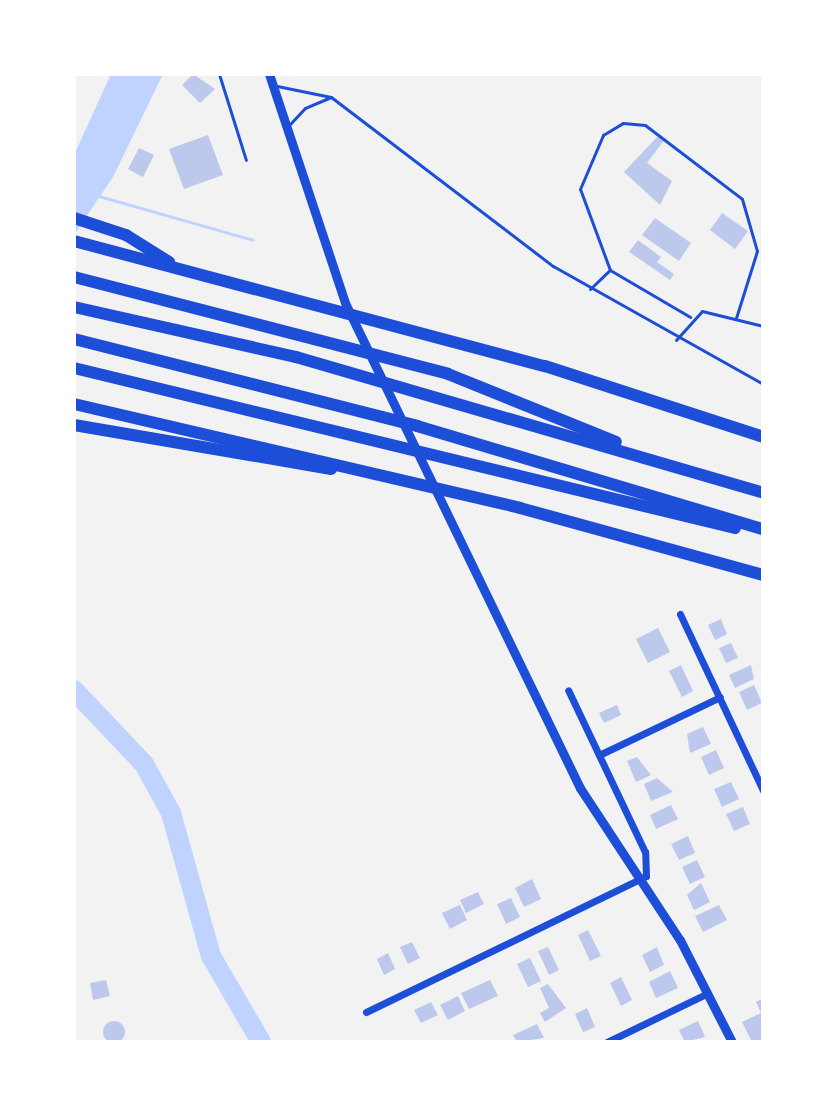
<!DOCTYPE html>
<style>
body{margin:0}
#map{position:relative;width:837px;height:1116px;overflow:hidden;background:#f2f2f2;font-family:Figtree,sans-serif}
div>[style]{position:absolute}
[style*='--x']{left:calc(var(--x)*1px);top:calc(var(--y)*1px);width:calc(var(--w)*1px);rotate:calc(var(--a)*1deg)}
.water>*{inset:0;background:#bfd3fe}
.stream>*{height:3px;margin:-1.5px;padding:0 1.5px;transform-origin:1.5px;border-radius:1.5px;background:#bfd3fe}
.river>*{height:20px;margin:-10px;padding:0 10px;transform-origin:10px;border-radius:10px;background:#bfd3fe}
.building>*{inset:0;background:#bdc9ec}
.round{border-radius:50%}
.service>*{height:3px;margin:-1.5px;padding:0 1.5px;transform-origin:1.5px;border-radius:1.5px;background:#1d4ed8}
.minor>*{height:7px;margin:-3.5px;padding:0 3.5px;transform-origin:3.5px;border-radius:3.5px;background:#1d4ed8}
.tertiary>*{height:9px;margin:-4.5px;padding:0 4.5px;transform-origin:4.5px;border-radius:4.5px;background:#1d4ed8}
.motorway>*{height:12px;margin:-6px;padding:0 6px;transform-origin:6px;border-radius:6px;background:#1d4ed8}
span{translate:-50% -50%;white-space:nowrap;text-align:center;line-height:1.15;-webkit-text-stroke:6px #fff;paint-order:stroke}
.frame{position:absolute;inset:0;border:76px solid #fff;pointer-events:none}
</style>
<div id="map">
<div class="water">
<i style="clip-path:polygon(111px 74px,163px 74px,113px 177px,74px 235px,74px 155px)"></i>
</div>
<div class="stream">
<i style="--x:99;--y:196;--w:160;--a:15.9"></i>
</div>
<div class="river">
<i style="--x:74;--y:690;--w:102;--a:46.6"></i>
<i style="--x:144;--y:764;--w:56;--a:61.1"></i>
<i style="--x:171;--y:813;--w:148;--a:74.4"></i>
<i style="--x:211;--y:956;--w:99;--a:59.8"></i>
</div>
<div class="building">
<i style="clip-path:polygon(193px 74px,215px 89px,200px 103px,182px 85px)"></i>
<i style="clip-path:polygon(208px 135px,223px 175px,184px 189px,169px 149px)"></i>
<i style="clip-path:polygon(659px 135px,665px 139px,647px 163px,672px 181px,660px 205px,624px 172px)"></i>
<i style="clip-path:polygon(139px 148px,154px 155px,143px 177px,128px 169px)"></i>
<i style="clip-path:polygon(722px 213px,748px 231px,735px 249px,710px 230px)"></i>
<i style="clip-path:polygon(655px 218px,691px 243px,679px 261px,642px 235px)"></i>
<i style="clip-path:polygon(638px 240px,661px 257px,657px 262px,674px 274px,670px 280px,629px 252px)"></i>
<i style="clip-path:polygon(721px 619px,727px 634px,715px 640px,708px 625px)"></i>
<i style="clip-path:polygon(658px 628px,670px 652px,648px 663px,636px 639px)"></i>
<i style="clip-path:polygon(731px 643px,738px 658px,726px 663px,719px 648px)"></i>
<i style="clip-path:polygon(681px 665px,693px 691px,682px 697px,669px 671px)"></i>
<i style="clip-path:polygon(751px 665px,754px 679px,735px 688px,729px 675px)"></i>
<i style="clip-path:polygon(754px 685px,762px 703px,747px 710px,739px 692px)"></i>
<i style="clip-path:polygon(617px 705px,621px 715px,604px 723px,599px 713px)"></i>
<i style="clip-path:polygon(703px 727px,711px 744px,690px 753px,687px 734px)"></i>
<i style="clip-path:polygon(716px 750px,724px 768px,709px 775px,701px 757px)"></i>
<i style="clip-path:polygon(637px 757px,651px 775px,636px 782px,627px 761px)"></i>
<i style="clip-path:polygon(657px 778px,673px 792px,651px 801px,644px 784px)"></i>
<i style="clip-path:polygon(731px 782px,739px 799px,722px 807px,714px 789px)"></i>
<i style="clip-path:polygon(671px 805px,678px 819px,656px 829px,650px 815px)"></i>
<i style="clip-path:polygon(743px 807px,750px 824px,734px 831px,726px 814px)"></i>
<i style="clip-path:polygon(688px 836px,695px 853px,679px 860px,671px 844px)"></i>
<i style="clip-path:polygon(697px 860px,705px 877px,690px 884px,682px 867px)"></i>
<i style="clip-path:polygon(532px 879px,541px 899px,524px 907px,515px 888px)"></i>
<i style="clip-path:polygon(701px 883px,710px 902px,694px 910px,687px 895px)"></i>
<i style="clip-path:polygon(478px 892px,484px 904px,466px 913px,460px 900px)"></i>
<i style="clip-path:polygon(511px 898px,520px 917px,506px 924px,497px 904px)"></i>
<i style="clip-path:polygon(460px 905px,467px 920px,450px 929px,442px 913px)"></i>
<i style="clip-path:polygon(719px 905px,727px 920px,703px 932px,695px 916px)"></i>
<i style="clip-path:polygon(588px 930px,601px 956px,590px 961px,578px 935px)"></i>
<i style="clip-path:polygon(412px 942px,420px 958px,408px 964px,400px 947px)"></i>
<i style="clip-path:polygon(548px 947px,559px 970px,549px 975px,538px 951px)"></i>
<i style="clip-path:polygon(657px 947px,664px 965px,650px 972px,642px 955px)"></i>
<i style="clip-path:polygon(388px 953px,395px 969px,384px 975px,377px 959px)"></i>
<i style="clip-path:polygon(530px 958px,541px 981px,528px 987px,517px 964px)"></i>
<i style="clip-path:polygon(670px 971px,678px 988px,656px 998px,649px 982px)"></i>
<i style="clip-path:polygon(621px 977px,632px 1000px,621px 1006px,610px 983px)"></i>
<i style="clip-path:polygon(106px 980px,110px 996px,93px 1000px,90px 983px)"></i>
<i style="clip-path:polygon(490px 980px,498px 996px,469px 1009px,461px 993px)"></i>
<i style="clip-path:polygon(548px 984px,566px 1008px,545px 1022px,540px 1013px,549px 1008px,540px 988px)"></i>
<i style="clip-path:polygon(458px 996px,465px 1011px,448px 1020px,440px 1005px)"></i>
<i style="clip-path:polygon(763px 998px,763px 1042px,752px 1042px,742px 1022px,761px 1013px,756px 1002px)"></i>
<i style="clip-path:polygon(431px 1002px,438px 1015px,421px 1023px,414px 1010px)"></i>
<i style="clip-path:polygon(587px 1008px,595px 1027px,583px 1032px,575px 1014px)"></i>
<i class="round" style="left:103px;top:1021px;width:22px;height:22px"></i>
<i style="clip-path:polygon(698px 1021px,705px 1037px,685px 1042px,679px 1030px)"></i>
<i style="clip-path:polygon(537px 1024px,544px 1038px,517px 1042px,513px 1035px)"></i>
</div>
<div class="service">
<i style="--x:219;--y:74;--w:90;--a:72.6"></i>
<i style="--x:277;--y:86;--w:55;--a:11.5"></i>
<i style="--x:331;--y:97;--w:28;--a:157"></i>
<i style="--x:305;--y:108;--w:25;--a:133"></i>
<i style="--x:331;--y:97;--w:279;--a:37.3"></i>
<i style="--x:553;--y:266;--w:241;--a:29.3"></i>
<i style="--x:610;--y:270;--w:86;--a:-110.3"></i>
<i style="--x:580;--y:189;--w:59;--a:-66.9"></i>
<i style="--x:603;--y:135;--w:23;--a:-31"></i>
<i style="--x:623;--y:123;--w:22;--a:5"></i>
<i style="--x:645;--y:125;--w:122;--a:37.3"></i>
<i style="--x:742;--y:199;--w:54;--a:73.9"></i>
<i style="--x:757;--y:251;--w:70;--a:107.4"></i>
<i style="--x:590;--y:289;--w:28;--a:-44"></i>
<i style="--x:610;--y:270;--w:93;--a:30.4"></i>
<i style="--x:676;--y:340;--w:39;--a:-48"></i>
<i style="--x:702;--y:311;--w:63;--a:13.8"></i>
</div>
<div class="minor">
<i style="--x:680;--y:614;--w:195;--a:64.8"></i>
<i style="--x:599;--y:755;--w:134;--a:-25.6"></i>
<i style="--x:366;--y:1012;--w:311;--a:-25.9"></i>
<i style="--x:646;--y:876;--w:24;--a:-92"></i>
<i style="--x:645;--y:852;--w:179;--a:-115.4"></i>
<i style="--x:607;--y:1042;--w:112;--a:-25.9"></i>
</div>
<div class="tertiary">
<i style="--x:269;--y:74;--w:243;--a:71.6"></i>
<i style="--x:346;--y:305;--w:537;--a:64.15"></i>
<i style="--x:580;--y:788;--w:182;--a:56.7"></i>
<i style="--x:680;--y:940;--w:114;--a:63"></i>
</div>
<div class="motorway">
<i style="--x:74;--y:218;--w:55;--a:18.1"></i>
<i style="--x:126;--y:235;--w:51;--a:32.1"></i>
<i style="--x:74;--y:241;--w:487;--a:14.9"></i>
<i style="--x:545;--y:366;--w:229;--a:18"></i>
<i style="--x:74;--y:277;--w:386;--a:14.5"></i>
<i style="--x:448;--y:374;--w:181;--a:22"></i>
<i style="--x:74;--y:307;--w:228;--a:12.7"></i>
<i style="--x:296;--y:357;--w:486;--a:16.2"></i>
<i style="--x:74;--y:339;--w:354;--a:14.2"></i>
<i style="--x:417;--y:426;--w:361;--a:16.6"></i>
<i style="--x:74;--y:368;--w:680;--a:13.61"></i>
<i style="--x:74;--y:404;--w:458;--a:13.1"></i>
<i style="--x:520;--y:508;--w:252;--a:15.4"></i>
<i style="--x:74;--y:425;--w:261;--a:9.7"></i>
</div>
<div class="frame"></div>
</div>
